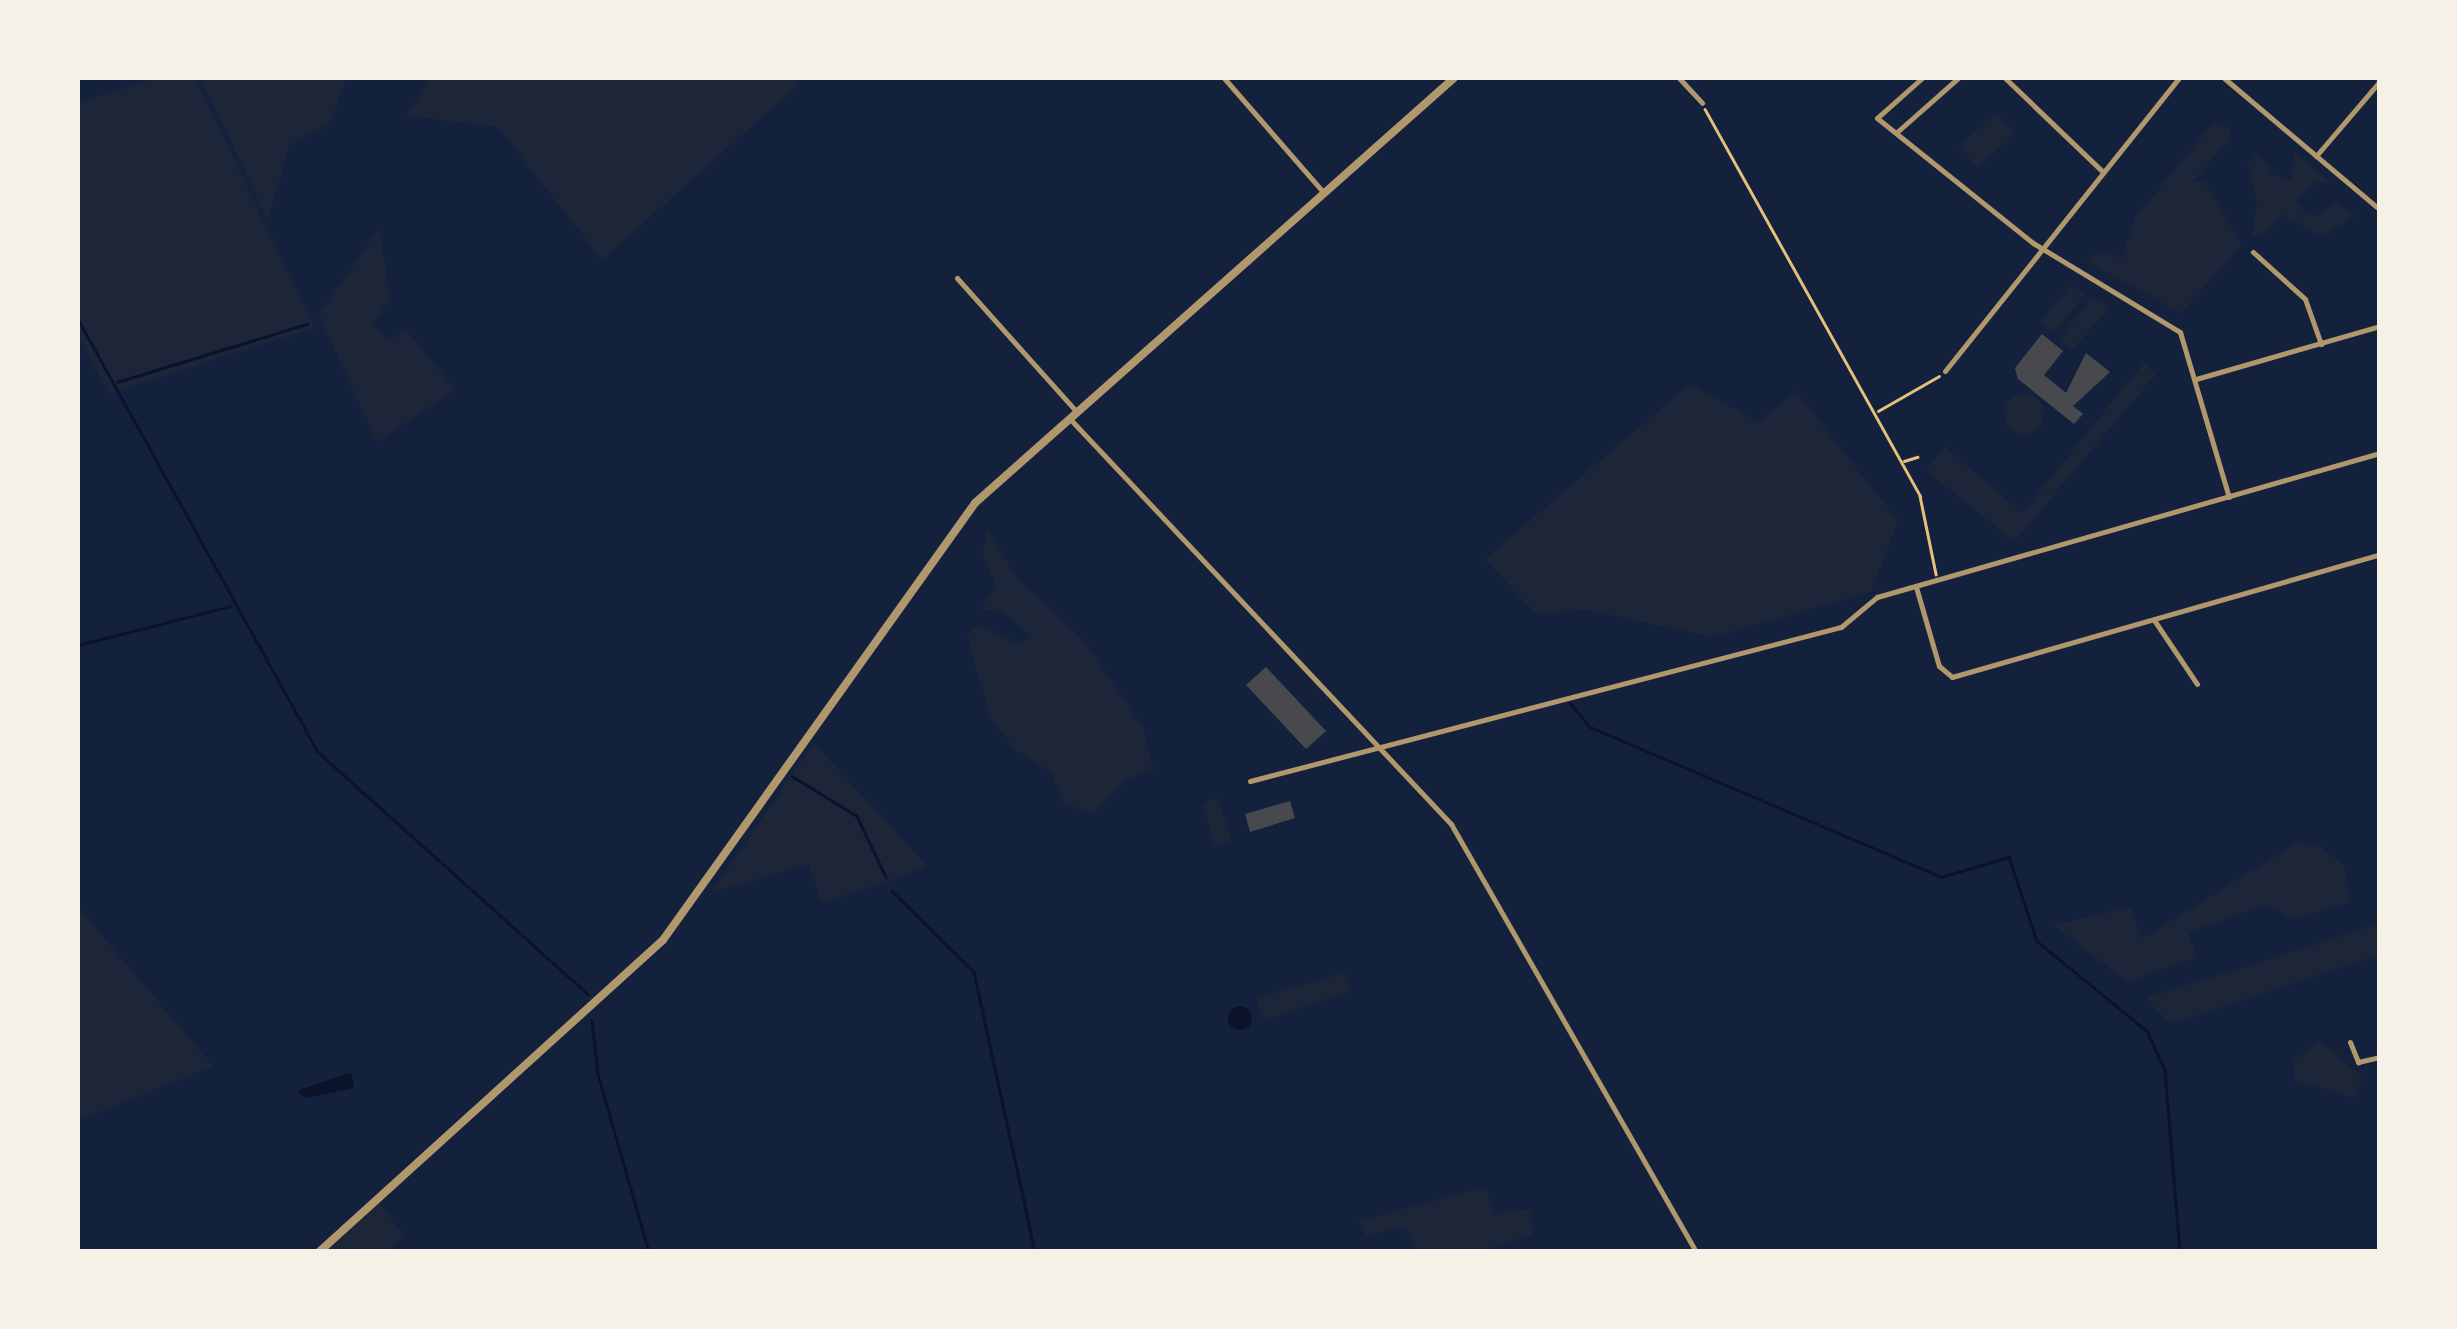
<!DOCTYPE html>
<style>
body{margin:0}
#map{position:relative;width:2457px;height:1329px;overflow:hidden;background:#14213d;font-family:"Exo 2",sans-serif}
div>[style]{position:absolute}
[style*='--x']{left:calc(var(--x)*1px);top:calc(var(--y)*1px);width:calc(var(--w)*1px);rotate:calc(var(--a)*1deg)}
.green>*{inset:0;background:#1d2539}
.round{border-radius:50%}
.water>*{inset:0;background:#0b132b}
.stream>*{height:2.5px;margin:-1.25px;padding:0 1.25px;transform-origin:1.25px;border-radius:1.25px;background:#0b132b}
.building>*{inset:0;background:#48494c}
.path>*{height:2.5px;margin:-1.25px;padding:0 1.25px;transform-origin:1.25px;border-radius:1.25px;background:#e5c07b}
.minor>*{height:5px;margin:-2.5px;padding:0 2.5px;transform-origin:2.5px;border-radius:2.5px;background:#b1986c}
.tertiary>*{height:8px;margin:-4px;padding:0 4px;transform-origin:4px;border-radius:4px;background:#b1986c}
span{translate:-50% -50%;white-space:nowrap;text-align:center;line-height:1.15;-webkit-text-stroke:10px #f6f1e7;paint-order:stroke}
.frame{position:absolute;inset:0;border:80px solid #f6f1e7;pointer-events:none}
</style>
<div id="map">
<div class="green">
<i style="clip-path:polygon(157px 78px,195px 78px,315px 328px,109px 393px,78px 337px,78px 102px)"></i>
<i style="clip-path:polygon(201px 78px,347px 78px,329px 124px,289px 145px,268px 221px)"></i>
<i style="clip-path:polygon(430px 78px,792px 78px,800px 83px,602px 260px,498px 127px,407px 116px)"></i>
<i style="clip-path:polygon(1996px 113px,2015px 134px,1977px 167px,1959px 146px)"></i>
<i style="clip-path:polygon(2213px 123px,2229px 127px,2229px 140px,2192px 182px,2205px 182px,2242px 245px,2181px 313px,2084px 260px,2104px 252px,2122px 259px,2134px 219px)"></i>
<i style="clip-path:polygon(2294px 152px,2331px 183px,2316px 182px,2296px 201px,2305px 213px,2317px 217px,2336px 202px,2355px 215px,2323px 237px,2281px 214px,2265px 235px,2252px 235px,2257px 201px,2247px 165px,2258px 153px,2273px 174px,2291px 180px)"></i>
<i style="clip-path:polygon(379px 228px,390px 299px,372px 324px,389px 340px,405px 329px,456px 390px,377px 442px,319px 315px)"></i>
<i style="clip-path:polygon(2070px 285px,2085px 294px,2053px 333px,2040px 323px)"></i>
<i style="clip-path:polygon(2092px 298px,2110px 308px,2072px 350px,2059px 339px)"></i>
<i style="clip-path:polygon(2144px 363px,2156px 374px,2014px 542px,1926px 470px,1945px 447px,2022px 513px)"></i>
<i style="clip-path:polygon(1690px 384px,1759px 422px,1796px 391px,1898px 521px,1871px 592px,1712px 637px,1587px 610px,1536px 614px,1485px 559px)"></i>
<i class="round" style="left:2004px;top:394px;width:40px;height:40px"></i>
<i style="clip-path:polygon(988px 530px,1017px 578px,1085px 642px,1143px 728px,1153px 769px,1124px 781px,1092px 815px,1064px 803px,1050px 771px,1014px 749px,990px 716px,967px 637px,978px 624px,1017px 644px,1031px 636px,1002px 611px,979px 610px,996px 586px,982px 553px)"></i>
<i style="clip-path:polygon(814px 743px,928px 867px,821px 903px,809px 864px,711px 893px)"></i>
<i style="clip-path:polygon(1218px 798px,1232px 841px,1215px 846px,1202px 803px)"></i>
<i style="clip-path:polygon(2296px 843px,2323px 848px,2345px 867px,2350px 902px,2294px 920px,2268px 905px,2188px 932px,2197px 957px,2127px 982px,2054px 925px,2130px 907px,2142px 939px)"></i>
<i style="clip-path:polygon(78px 907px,213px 1066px,78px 1121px)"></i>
<i style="clip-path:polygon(2379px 924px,2379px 955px,2170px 1024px,2146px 998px)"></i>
<i style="clip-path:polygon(1345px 973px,1352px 990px,1263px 1021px,1257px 998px)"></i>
<i style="clip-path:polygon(2320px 1041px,2362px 1077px,2355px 1098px,2295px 1081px,2293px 1061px)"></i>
<i style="clip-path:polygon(1485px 1187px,1495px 1213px,1531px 1209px,1533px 1234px,1482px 1251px,1416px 1251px,1405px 1227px,1366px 1236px,1359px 1221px)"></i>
<i style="clip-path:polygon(379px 1202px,405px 1236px,388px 1251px,327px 1252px)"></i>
</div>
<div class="water">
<i class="round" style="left:1228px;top:1006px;width:24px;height:24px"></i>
<i style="clip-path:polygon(351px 1072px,354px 1088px,305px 1098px,297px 1091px)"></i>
</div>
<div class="stream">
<i style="--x:78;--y:319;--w:494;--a:61"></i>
<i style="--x:317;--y:751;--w:364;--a:41.9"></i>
<i style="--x:117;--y:382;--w:199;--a:-17"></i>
<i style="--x:78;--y:645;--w:158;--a:-14.3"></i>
<i style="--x:1570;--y:703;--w:31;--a:50"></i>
<i style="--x:1590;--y:727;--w:382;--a:23.1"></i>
<i style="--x:1941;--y:877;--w:71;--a:-16.4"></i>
<i style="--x:2009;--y:857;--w:89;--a:71.6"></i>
<i style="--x:2037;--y:941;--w:142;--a:39.3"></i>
<i style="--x:2147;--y:1031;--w:43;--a:65.2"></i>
<i style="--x:2165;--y:1070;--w:183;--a:85.3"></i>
<i style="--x:792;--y:776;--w:76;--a:31.6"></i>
<i style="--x:857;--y:816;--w:68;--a:64.6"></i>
<i style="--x:892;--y:891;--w:115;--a:44.6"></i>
<i style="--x:974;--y:972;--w:287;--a:77.7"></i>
<i style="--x:592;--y:1020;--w:54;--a:83.7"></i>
<i style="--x:598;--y:1074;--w:185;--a:74"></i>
</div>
<div class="building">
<i style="clip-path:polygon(2042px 334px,2063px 351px,2044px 375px,2066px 393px,2086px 353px,2110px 372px,2073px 406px,2083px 414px,2074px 424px,2018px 379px,2015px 368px)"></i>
<i style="clip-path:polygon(1266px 667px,1326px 731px,1306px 749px,1246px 685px)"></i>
<i style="clip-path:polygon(1290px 801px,1295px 818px,1250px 832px,1245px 814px)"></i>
</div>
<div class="path">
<i style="--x:1705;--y:109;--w:443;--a:60.9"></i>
<i style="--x:1920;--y:496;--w:80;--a:78.4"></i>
<i style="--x:1878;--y:411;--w:70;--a:-29.8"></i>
<i style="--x:1904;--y:461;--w:14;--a:-17"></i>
</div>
<div class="minor">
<i style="--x:1224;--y:78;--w:151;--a:49"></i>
<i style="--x:1679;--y:78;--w:34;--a:47"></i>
<i style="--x:1922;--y:78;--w:60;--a:138.4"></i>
<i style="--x:1877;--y:118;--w:200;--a:38.7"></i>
<i style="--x:2033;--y:243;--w:172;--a:31.2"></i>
<i style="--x:2180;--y:332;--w:172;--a:73.5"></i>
<i style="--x:2005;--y:78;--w:136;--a:43.8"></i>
<i style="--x:2224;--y:78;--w:204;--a:40.2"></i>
<i style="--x:1897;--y:132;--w:81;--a:-41.5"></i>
<i style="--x:2316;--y:156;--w:99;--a:-49.5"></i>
<i style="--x:2253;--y:252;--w:70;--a:42.1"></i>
<i style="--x:2305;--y:299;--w:48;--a:70.4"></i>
<i style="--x:957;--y:278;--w:178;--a:48.2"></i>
<i style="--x:1945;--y:371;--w:375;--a:-51.4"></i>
<i style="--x:2196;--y:379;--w:191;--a:-16.1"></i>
<i style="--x:1071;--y:420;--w:555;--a:46.75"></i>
<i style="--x:1451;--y:824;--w:493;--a:60.2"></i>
<i style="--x:1916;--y:587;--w:82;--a:73.8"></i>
<i style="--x:1939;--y:666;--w:17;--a:40"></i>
<i style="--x:1952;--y:677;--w:445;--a:-16"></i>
<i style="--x:2154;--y:620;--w:77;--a:56.1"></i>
<i style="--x:1250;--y:781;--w:611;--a:-14.61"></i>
<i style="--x:1841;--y:627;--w:47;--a:-39.8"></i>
<i style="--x:1877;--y:597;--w:523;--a:-15.98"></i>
<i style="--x:2350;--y:1042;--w:22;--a:68"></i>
<i style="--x:2358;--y:1062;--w:23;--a:-13"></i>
</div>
<div class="tertiary">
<i style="--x:319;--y:1252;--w:464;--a:-42.2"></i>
<i style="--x:663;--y:940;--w:537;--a:-54.47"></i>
<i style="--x:975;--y:503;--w:640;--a:-41.58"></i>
</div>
<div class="frame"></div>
</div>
